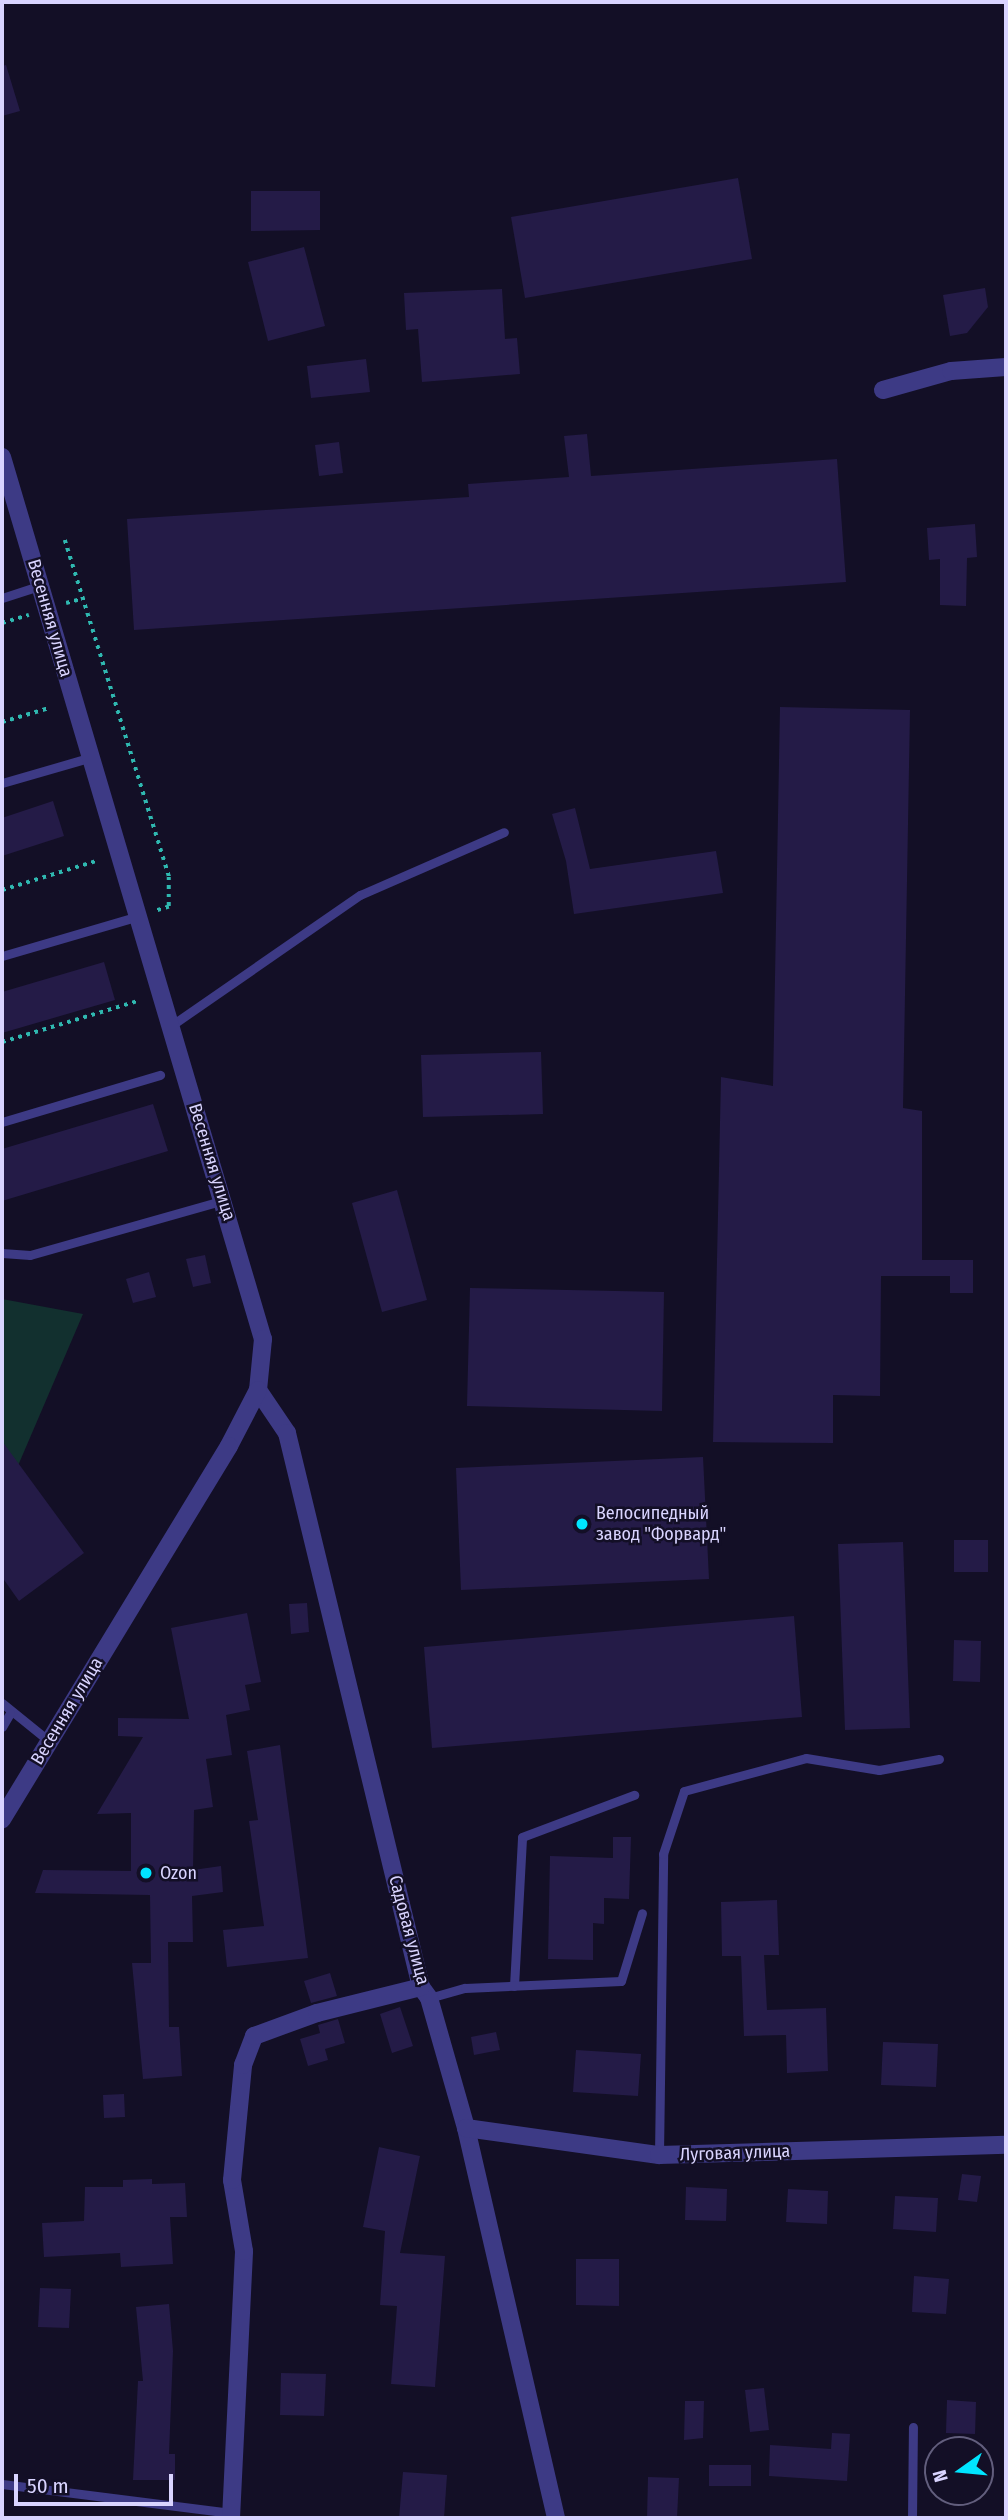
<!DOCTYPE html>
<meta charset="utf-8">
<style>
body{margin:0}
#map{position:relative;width:1008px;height:2520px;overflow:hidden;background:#130f26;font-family:"Fira Sans Condensed",sans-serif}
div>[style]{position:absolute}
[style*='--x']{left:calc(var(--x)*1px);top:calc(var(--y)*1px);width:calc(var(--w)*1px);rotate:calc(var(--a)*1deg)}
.green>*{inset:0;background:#12302f}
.building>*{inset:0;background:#241b47}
.path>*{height:3.5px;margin-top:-1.75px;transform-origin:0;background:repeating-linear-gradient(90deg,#2fb8b0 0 3.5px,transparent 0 8.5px)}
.service>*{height:9px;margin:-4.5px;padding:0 4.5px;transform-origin:4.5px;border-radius:4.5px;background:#3d3a85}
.minor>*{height:18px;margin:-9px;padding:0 9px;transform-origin:9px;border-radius:9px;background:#3d3a85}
.tertiary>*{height:18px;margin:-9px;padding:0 9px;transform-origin:9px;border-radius:9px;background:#3d3a85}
.dots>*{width:19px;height:19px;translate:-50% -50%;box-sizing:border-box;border:4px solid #130f26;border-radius:50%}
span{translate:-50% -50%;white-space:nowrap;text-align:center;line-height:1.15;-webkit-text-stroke:5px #130f26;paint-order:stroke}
.street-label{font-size:18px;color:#d9d4ff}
.poi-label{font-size:18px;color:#d9d4ff}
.left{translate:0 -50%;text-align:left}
.frame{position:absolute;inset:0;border:4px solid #d9d4ff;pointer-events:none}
.north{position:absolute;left:924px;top:2436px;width:70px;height:70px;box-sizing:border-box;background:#130f26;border:2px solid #625e7d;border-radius:50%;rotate:255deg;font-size:19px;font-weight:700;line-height:28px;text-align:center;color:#d9d4ff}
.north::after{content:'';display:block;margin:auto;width:24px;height:32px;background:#00e5ff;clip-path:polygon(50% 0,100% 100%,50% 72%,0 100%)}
.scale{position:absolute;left:14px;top:2474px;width:159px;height:32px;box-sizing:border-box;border:4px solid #d9d4ff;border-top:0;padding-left:9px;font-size:21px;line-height:24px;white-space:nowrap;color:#d9d4ff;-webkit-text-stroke:5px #130f26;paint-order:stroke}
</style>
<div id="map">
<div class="green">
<i style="clip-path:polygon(2px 1299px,83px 1314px,2px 1503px)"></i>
</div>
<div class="building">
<i style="clip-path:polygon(6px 65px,20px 111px,2px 116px,2px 66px)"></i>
<i style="clip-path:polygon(738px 178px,752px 259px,525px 298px,511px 217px)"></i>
<i style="clip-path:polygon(251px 191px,320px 191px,320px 230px,251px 231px)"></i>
<i style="clip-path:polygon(304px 247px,325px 326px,268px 341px,248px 262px)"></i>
<i style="clip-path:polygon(985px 288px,988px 307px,967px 333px,950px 336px,943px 295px)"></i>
<i style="clip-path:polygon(502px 289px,505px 339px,517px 338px,520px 374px,422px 382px,418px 329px,406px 330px,404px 293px)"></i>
<i style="clip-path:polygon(366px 359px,370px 392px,311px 398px,307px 366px)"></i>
<i style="clip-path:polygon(587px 434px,591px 476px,837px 459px,846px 582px,134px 630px,127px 519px,469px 497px,468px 484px,569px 477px,564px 436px)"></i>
<i style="clip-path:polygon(339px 442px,343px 473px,319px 476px,315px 445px)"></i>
<i style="clip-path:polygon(975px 524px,977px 557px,967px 558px,966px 606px,940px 605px,940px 559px,929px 560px,927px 528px)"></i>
<i style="clip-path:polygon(780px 707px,910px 710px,903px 1108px,922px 1111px,922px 1260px,973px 1260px,973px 1293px,950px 1293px,950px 1276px,881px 1276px,880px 1396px,833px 1395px,833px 1443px,713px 1442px,721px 1077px,773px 1086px)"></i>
<i style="clip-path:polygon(53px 801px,64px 836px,2px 856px,2px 818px)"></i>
<i style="clip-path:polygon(575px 808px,590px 869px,716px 851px,723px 893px,574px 914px,566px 861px,552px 814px)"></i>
<i style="clip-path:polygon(104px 962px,115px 1000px,2px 1033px,2px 992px)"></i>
<i style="clip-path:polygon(541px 1052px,543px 1114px,423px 1117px,421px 1055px)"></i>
<i style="clip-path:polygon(153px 1104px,168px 1151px,2px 1201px,2px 1149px)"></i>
<i style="clip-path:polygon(397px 1190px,427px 1300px,382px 1312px,352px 1203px)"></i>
<i style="clip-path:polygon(205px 1255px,211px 1283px,193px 1287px,186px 1259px)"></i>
<i style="clip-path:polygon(149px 1272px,156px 1297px,133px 1303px,126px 1279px)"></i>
<i style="clip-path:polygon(470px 1288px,664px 1292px,662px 1411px,467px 1406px)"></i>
<i style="clip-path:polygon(2px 1441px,84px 1553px,19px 1601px,2px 1577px)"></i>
<i style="clip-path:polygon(703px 1457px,709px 1579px,461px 1590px,456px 1468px)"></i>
<i style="clip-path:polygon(954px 1540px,988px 1540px,988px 1572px,954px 1572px)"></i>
<i style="clip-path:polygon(903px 1542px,910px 1728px,845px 1730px,838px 1544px)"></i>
<i style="clip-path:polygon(307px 1603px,309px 1632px,291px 1634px,289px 1604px)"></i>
<i style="clip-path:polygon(247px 1613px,261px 1682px,245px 1685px,250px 1710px,226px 1715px,232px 1755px,206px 1759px,213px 1807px,194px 1810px,193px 1870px,221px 1866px,223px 1892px,192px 1896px,193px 1942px,168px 1942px,169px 2027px,179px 2027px,182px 2076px,143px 2079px,132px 1963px,151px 1963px,150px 1895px,35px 1893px,43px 1870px,131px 1871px,131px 1813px,97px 1814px,143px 1737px,118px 1736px,118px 1718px,189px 1719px,171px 1628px)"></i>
<i style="clip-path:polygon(794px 1616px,802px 1717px,432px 1748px,424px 1647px)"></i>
<i style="clip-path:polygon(954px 1640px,981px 1641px,980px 1682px,953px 1681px)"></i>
<i style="clip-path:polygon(280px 1745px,308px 1958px,227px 1967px,223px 1930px,264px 1926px,249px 1821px,258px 1820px,247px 1751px)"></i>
<i style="clip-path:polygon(613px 1837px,631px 1837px,629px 1899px,604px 1898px,604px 1924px,593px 1923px,593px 1960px,548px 1959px,550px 1856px,613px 1858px)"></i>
<i style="clip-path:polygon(777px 1900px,779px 1955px,764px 1955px,767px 2010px,826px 2008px,828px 2071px,787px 2073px,786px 2035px,744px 2036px,741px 1956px,722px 1956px,721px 1902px)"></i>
<i style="clip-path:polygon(330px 1973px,337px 1996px,311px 2003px,304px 1981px)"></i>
<i style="clip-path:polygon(400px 2007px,413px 2046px,392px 2053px,380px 2014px)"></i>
<i style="clip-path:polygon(338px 2019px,345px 2043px,325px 2049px,328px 2060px,308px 2066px,300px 2039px,320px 2033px,318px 2025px)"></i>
<i style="clip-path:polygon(496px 2032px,500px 2050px,474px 2055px,471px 2037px)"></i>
<i style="clip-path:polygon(883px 2042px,938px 2044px,936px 2087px,881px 2085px)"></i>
<i style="clip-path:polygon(576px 2050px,641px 2054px,638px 2096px,573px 2092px)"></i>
<i style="clip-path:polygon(124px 2094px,125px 2117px,104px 2118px,103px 2095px)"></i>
<i style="clip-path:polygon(379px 2147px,420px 2156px,400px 2253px,445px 2256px,435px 2387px,391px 2384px,397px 2306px,380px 2305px,385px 2231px,363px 2227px)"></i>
<i style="clip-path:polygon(962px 2174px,981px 2176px,977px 2202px,958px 2200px)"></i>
<i style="clip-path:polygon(152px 2179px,152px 2184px,185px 2183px,187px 2217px,170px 2217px,173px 2264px,121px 2267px,120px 2253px,44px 2257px,42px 2223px,84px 2221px,85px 2187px,123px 2187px,123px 2180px)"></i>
<i style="clip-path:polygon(686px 2187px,727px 2189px,726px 2221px,685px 2220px)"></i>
<i style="clip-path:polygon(788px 2189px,828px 2191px,827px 2224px,786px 2222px)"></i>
<i style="clip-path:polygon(895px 2196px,938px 2198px,936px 2232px,893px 2229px)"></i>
<i style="clip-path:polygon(576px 2259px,619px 2259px,619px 2306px,576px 2305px)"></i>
<i style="clip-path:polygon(914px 2276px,949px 2279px,946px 2314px,912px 2312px)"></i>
<i style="clip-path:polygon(40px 2288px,71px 2289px,69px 2328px,38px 2327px)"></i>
<i style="clip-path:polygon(169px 2304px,173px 2351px,169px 2454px,175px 2454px,175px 2480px,133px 2480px,138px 2381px,143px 2381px,136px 2307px)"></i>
<i style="clip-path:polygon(281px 2373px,326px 2374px,324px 2416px,280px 2415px)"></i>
<i style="clip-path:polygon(764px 2388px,769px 2430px,750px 2432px,745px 2390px)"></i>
<i style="clip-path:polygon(947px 2400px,976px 2402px,975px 2434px,946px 2433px)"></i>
<i style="clip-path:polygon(685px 2401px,704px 2401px,703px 2438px,684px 2440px)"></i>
<i style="clip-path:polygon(832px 2433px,850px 2434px,847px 2481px,769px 2476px,770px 2445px,831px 2449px)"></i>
<i style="clip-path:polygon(709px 2465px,751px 2465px,751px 2486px,709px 2486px)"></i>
<i style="clip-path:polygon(403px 2472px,447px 2475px,444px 2518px,399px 2518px)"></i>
<i style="clip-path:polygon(648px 2477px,679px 2478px,677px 2518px,647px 2518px)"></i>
</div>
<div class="path">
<i style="--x:65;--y:540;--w:353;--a:72.8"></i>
<i style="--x:169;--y:877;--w:30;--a:90"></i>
<i style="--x:169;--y:907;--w:14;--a:163"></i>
<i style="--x:66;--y:603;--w:16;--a:-15"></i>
<i style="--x:2;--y:623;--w:28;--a:-17"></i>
<i style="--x:2;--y:722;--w:49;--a:-16.6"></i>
<i style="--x:2;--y:890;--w:98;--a:-17.1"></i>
<i style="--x:2;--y:1042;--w:142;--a:-16.8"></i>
</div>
<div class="service">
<i style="--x:2;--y:598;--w:40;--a:-18"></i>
<i style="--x:2;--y:783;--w:94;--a:-16.1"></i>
<i style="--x:2;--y:956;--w:143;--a:-16.3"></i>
<i style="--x:172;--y:1025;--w:229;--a:-34.7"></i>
<i style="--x:360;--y:895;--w:157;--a:-23.6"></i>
<i style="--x:2;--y:1122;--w:165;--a:-16.6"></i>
<i style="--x:2;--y:1253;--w:28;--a:4"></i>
<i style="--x:30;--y:1255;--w:202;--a:-15.8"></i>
<i style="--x:2;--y:1703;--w:60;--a:39"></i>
<i style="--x:2;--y:1727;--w:16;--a:-60"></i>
<i style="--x:514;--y:1986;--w:149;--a:-86.9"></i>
<i style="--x:522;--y:1837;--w:120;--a:-20.6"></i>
<i style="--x:429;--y:1998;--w:37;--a:-16"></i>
<i style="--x:465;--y:1988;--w:156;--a:-2.6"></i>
<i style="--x:621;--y:1981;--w:71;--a:-72.8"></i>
<i style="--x:659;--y:2155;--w:301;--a:-89.2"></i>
<i style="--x:663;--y:1854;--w:66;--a:-71.6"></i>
<i style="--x:684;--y:1791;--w:126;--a:-15.1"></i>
<i style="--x:806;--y:1758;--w:74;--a:9.3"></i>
<i style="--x:879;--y:1770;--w:61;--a:-10.4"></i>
<i style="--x:2;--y:2484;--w:231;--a:7.2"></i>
<i style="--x:912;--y:2518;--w:91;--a:-89.4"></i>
</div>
<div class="minor">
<i style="--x:883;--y:390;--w:71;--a:-15.6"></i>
<i style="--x:951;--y:371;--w:55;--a:-4.2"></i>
<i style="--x:258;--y:1390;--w:52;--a:56"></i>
<i style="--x:287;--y:1433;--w:570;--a:76.4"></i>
<i style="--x:421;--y:1987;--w:14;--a:54"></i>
<i style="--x:429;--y:1998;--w:135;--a:74.1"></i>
<i style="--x:466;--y:2128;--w:400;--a:77"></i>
<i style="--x:466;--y:2128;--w:195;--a:8"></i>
<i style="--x:659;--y:2155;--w:347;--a:-1.7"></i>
<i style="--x:231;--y:2518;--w:267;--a:-87.2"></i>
<i style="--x:244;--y:2251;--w:72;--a:-99.6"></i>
<i style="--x:232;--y:2180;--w:116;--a:-84.5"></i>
<i style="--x:243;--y:2065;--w:31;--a:-69"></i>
<i style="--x:254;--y:2036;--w:67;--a:-20.1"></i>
<i style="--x:317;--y:2013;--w:107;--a:-14"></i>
</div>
<div class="tertiary">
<i style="--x:2;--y:457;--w:920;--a:73.52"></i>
<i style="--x:263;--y:1339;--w:51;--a:95.6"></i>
<i style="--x:258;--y:1390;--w:63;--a:117.4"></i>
<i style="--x:229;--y:1446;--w:437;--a:121.3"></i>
</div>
<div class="dots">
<i style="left:582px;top:1524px;background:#00e5ff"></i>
<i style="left:146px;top:1873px;background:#00e5ff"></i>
</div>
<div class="street-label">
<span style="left:50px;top:618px;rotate:74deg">Весенняя улица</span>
<span style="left:212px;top:1162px;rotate:73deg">Весенняя улица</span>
<span style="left:67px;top:1711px;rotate:-59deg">Весенняя улица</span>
<span style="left:409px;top:1930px;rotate:75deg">Садовая улица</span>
<span style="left:735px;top:2153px;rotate:-2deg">Луговая улица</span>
</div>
<div class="poi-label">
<span class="left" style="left:596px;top:1524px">Велосипедный<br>завод "Форвард"</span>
<span class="left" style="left:160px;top:1873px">Ozon</span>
</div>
<div class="frame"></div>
<div class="north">N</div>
<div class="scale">50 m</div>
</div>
